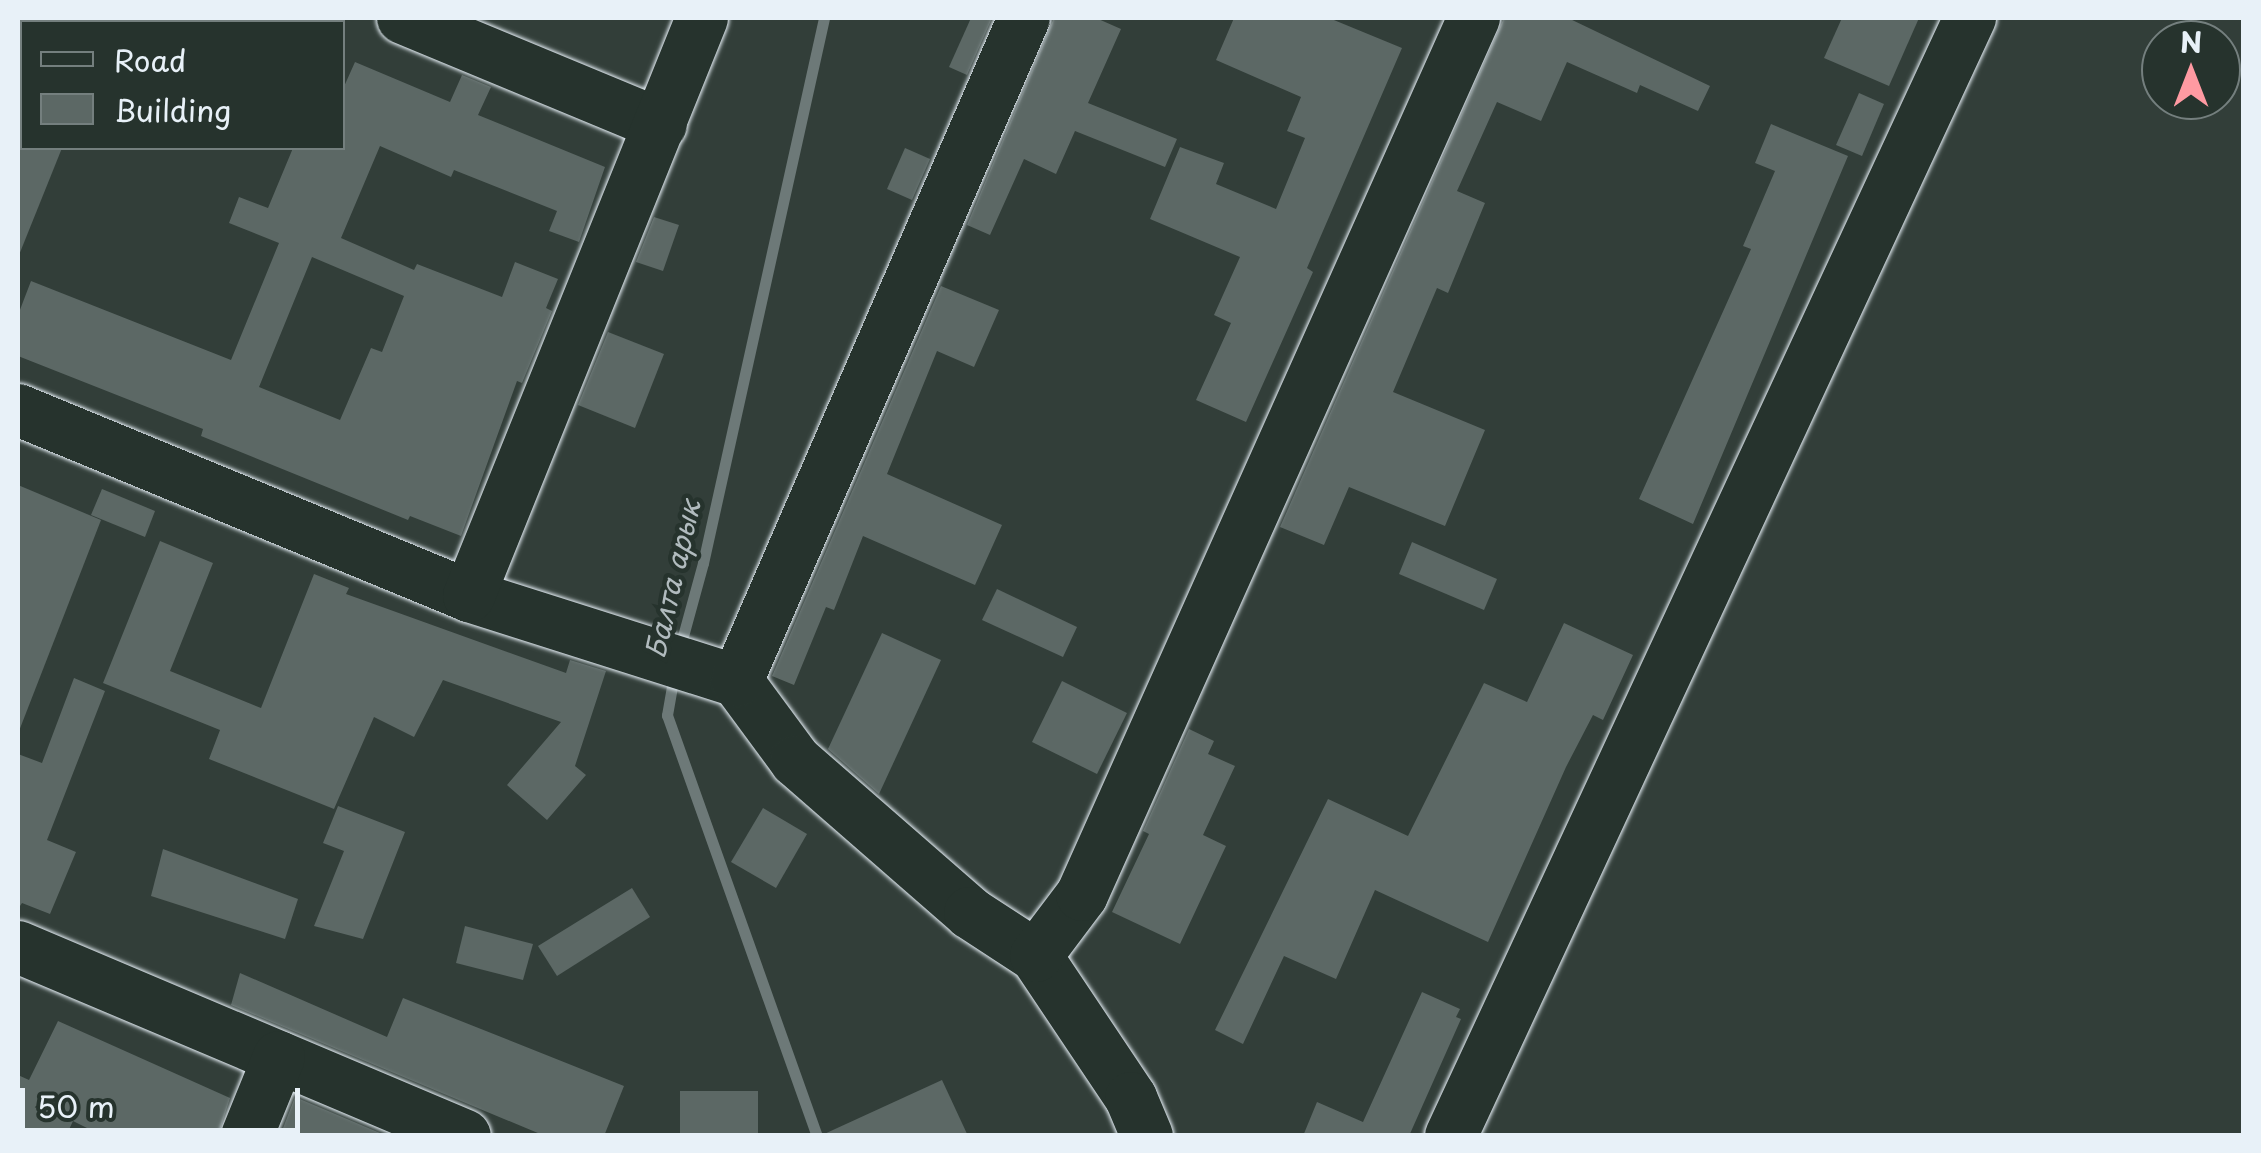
<!DOCTYPE html>
<meta charset="utf-8">
<style>
body{margin:0}
#map{position:relative;width:2261px;height:1153px;overflow:hidden;background:#323e39;font-family:"Playpen Sans",sans-serif}
div>[style]{position:absolute}
[style*='--x']{left:calc(var(--x)*1px);top:calc(var(--y)*1px);width:calc(var(--w)*1px);rotate:calc(var(--a)*1deg)}
.stream>*{height:11px;margin:-5.5px;padding:0 5.5px;transform-origin:5.5px;border-radius:5.5px;background:#6d7978}
.building>*{inset:0;background:#5c6865}
.roads{filter:drop-shadow(0 0 2px #e8f1f8) drop-shadow(0 0 2px #e8f1f8)}
.minor>*{height:52px;margin:-26px;padding:0 26px;transform-origin:26px;border-radius:26px;background:#26332d}
span{translate:-50% -50%;white-space:nowrap;text-align:center;line-height:1.15;-webkit-text-stroke:9px #26332d;paint-order:stroke}
.water-label{font-size:28px;color:#b1bbbe;font-style:italic}
.frame{position:absolute;inset:0;border:20px solid #e8f1f8;pointer-events:none}
.legend{position:absolute;left:20px;top:20px;width:325px;height:130px;box-sizing:border-box;background:#26332d;border:2px solid #747f7e;margin:0;padding:12px 18px;list-style:none;font-size:30px;color:#e8f1f8}
.legend li{display:flex;align-items:center;gap:20px;height:50px}
.legend b{width:50px;border:2px solid #747f7e}
.north{position:absolute;left:2141px;top:20px;width:100px;height:100px;box-sizing:border-box;background:#26332d;border:2px solid #747f7e;border-radius:50%;rotate:0deg;font-size:28px;font-weight:700;line-height:40px;text-align:center;color:#e8f1f8}
.north::after{content:'';display:block;margin:auto;width:35px;height:45px;background:#ff9aa2;clip-path:polygon(50% 0,100% 100%,50% 72%,0 100%)}
.scale{position:absolute;left:20px;top:1088px;width:280px;height:45px;box-sizing:border-box;border:5px solid #e8f1f8;border-top:0;padding-left:12px;font-size:30px;line-height:35px;white-space:nowrap;color:#e8f1f8;-webkit-text-stroke:8px #26332d;paint-order:stroke}
</style>
<div id="map">
<div class="stream">
<i style="--x:680;--y:647;--w:87;--a:-74.7"></i>
<i style="--x:703;--y:563;--w:558;--a:-77.48"></i>
<i style="--x:674;--y:675;--w:41;--a:99.9"></i>
<i style="--x:667;--y:715;--w:447;--a:70.4"></i>
</div>
<div class="building">
<i style="clip-path:polygon(971px 18px,992px 18px,967px 75px,949px 67px)"></i>
<i style="clip-path:polygon(1054px 18px,1096px 18px,1121px 29px,1088px 103px,1177px 139px,1165px 167px,1075px 131px,1056px 174px,1024px 159px,990px 235px,967px 225px)"></i>
<i style="clip-path:polygon(1234px 18px,1329px 18px,1402px 48px,1307px 268px,1313px 272px,1246px 422px,1196px 400px,1231px 323px,1214px 315px,1240px 257px,1150px 219px,1180px 147px,1224px 163px,1216px 184px,1276px 209px,1305px 138px,1287px 131px,1301px 97px,1216px 60px)"></i>
<i style="clip-path:polygon(1504px 18px,1568px 18px,1710px 86px,1698px 111px,1640px 85px,1637px 93px,1567px 62px,1541px 121px,1497px 102px,1457px 191px,1485px 203px,1448px 293px,1437px 288px,1393px 392px,1485px 430px,1445px 526px,1349px 487px,1324px 545px,1280px 527px)"></i>
<i style="clip-path:polygon(1842px 18px,1919px 18px,1889px 86px,1824px 58px)"></i>
<i style="clip-path:polygon(evenodd,355px 62px,450px 102px,462px 75px,491px 87px,478px 115px,605px 167px,579px 242px,549px 231px,557px 211px,454px 170px,451px 177px,380px 146px,341px 238px,414px 270px,417px 264px,502px 297px,515px 262px,558px 279px,546px 308px,552px 311px,522px 383px,517px 381px,461px 536px,410px 516px,408px 520px,201px 436px,203px 429px,18px 356px,18px 315px,31px 281px,231px 360px,279px 243px,229px 223px,239px 197px,268px 208px,293px 148px,342px 148px,342px 91px,355px 62px,312px 257px,404px 296px,382px 352px,371px 348px,340px 420px,259px 387px,312px 257px)"></i>
<i style="clip-path:polygon(1859px 93px,1884px 104px,1862px 156px,1836px 145px)"></i>
<i style="clip-path:polygon(1771px 124px,1848px 156px,1693px 524px,1639px 499px,1751px 249px,1743px 246px,1775px 171px,1755px 163px)"></i>
<i style="clip-path:polygon(18px 148px,62px 148px,19px 255px,18px 254px)"></i>
<i style="clip-path:polygon(905px 148px,930px 159px,912px 200px,887px 189px)"></i>
<i style="clip-path:polygon(654px 217px,679px 225px,663px 271px,636px 262px)"></i>
<i style="clip-path:polygon(941px 286px,999px 310px,974px 367px,937px 351px,887px 474px,1002px 525px,975px 585px,863px 536px,834px 610px,826px 607px,794px 685px,772px 676px)"></i>
<i style="clip-path:polygon(608px 332px,664px 354px,635px 428px,578px 405px)"></i>
<i style="clip-path:polygon(18px 485px,101px 520px,19px 731px,18px 730px)"></i>
<i style="clip-path:polygon(102px 489px,155px 511px,145px 537px,91px 515px)"></i>
<i style="clip-path:polygon(160px 541px,213px 563px,170px 671px,261px 708px,314px 574px,349px 588px,346px 594px,566px 673px,570px 660px,606px 671px,575px 766px,586px 775px,547px 820px,507px 785px,561px 722px,443px 680px,414px 737px,374px 717px,334px 809px,209px 759px,220px 730px,103px 683px)"></i>
<i style="clip-path:polygon(1412px 542px,1497px 579px,1484px 610px,1399px 574px)"></i>
<i style="clip-path:polygon(997px 589px,1077px 627px,1063px 657px,982px 620px)"></i>
<i style="clip-path:polygon(1564px 623px,1633px 655px,1603px 720px,1593px 715px,1566px 767px,1488px 942px,1375px 890px,1336px 979px,1284px 956px,1243px 1044px,1215px 1030px,1328px 799px,1408px 836px,1484px 683px,1527px 702px)"></i>
<i style="clip-path:polygon(882px 633px,941px 660px,879px 794px,828px 749px)"></i>
<i style="clip-path:polygon(74px 678px,105px 691px,47px 840px,76px 852px,50px 914px,22px 903px,18px 909px,18px 754px,42px 763px)"></i>
<i style="clip-path:polygon(1062px 681px,1127px 713px,1097px 774px,1032px 742px)"></i>
<i style="clip-path:polygon(1189px 729px,1214px 741px,1208px 754px,1235px 766px,1203px 835px,1226px 846px,1180px 944px,1112px 912px,1149px 834px,1143px 831px)"></i>
<i style="clip-path:polygon(338px 806px,405px 832px,363px 939px,314px 926px,344px 851px,323px 843px)"></i>
<i style="clip-path:polygon(763px 808px,807px 834px,776px 888px,731px 862px)"></i>
<i style="clip-path:polygon(163px 849px,298px 899px,285px 939px,151px 896px)"></i>
<i style="clip-path:polygon(632px 888px,650px 917px,557px 976px,538px 946px)"></i>
<i style="clip-path:polygon(465px 926px,533px 944px,523px 980px,456px 963px)"></i>
<i style="clip-path:polygon(240px 973px,387px 1037px,403px 998px,624px 1086px,604px 1136px,545px 1136px,231px 1005px)"></i>
<i style="clip-path:polygon(1422px 992px,1460px 1009px,1456px 1017px,1461px 1019px,1409px 1136px,1303px 1136px,1317px 1102px,1363px 1122px)"></i>
<i style="clip-path:polygon(58px 1021px,230px 1098px,218px 1136px,103px 1136px,73px 1121px,66px 1136px,18px 1136px,18px 1075px,29px 1080px)"></i>
<i style="clip-path:polygon(942px 1080px,968px 1136px,822px 1135px)"></i>
<i style="clip-path:polygon(680px 1091px,758px 1091px,758px 1136px,680px 1136px)"></i>
<i style="clip-path:polygon(295px 1097px,340px 1116px,387px 1136px,280px 1136px)"></i>
</div>
<div class="roads">
<div class="minor">
<i style="--x:403;--y:18;--w:279;--a:22.5"></i>
<i style="--x:18;--y:410;--w:488;--a:22.4"></i>
<i style="--x:469;--y:596;--w:281;--a:17.6"></i>
<i style="--x:737;--y:681;--w:99;--a:53.6"></i>
<i style="--x:796;--y:761;--w:231;--a:41.1"></i>
<i style="--x:970;--y:913;--w:79;--a:33.1"></i>
<i style="--x:1036;--y:956;--w:171;--a:56.2"></i>
<i style="--x:1131;--y:1098;--w:41;--a:67.2"></i>
<i style="--x:469;--y:596;--w:623;--a:-68.04"></i>
<i style="--x:737;--y:681;--w:722;--a:-66.59"></i>
<i style="--x:18;--y:947;--w:485;--a:22.9"></i>
<i style="--x:1036;--y:956;--w:76;--a:-53"></i>
<i style="--x:1082;--y:895;--w:961;--a:-65.92"></i>
<i style="--x:247;--y:1136;--w:85;--a:-67.9"></i>
<i style="--x:1451;--y:1136;--w:1233;--a:-65.1"></i>
</div>
</div>
<div class="water-label">
<span style="left:672px;top:579px;rotate:-77deg">Балта арык</span>
</div>
<div class="frame"></div>
<ul class="legend">
<li><b style="height:12px;background:#26332d"></b>Road</li>
<li><b style="height:28px;background:#5c6865"></b>Building</li>
</ul>
<div class="north">N</div>
<div class="scale">50 m</div>
</div>
